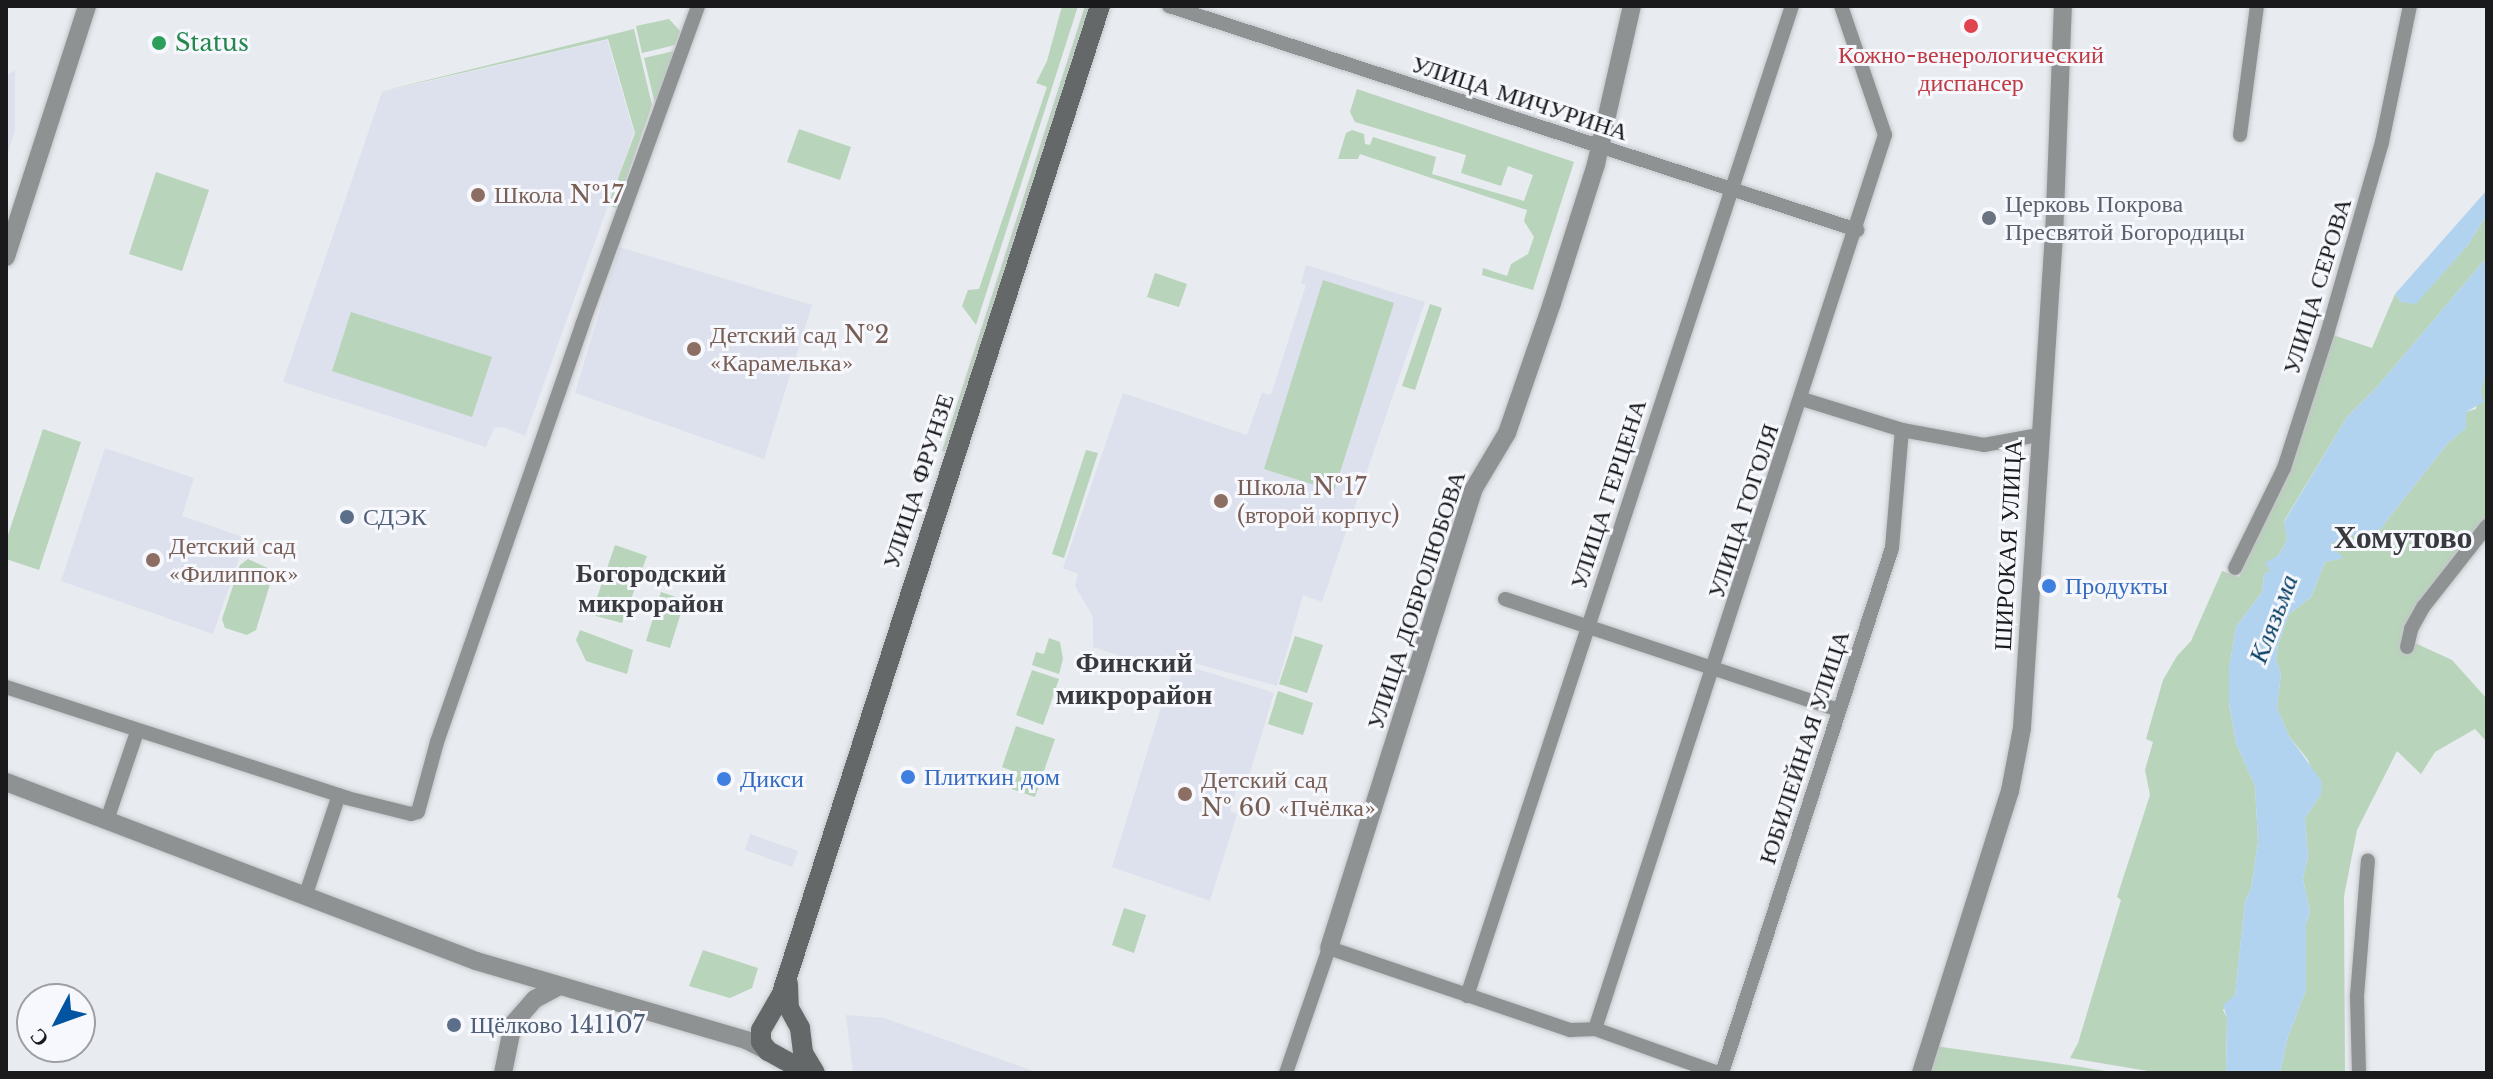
<!DOCTYPE html>
<meta charset="utf-8">
<style>
body{margin:0}
#map{position:relative;width:2493px;height:1079px;overflow:hidden;background:#e8ebef;font-family:"Libre Baskerville",serif}
div>[style]{position:absolute}
[style*='--x']{left:calc(var(--x)*1px);top:calc(var(--y)*1px);width:calc(var(--w)*1px);rotate:calc(var(--a)*1deg)}
.built>*{inset:0;background:#dce1ed}
.green>*{inset:0;background:#b8d4ba}
.water>*{inset:0;background:#b2d3f0}
.roads{filter:drop-shadow(0 0 2px #c3c5c9) drop-shadow(0 0 2px #c3c5c9)}
.minor>*{height:14px;margin:-7px;padding:0 7px;transform-origin:7px;border-radius:7px;background:#8f9292}
.tertiary>*{height:18px;margin:-9px;padding:0 9px;transform-origin:9px;border-radius:9px;background:#8f9292}
.secondary>*{height:20px;margin:-10px;padding:0 10px;transform-origin:10px;border-radius:10px;background:#646869}
.dots>*{width:22px;height:22px;translate:-50% -50%;box-sizing:border-box;border:4px solid #f6f8fd;border-radius:50%}
span{translate:-50% -50%;white-space:nowrap;text-align:center;line-height:1.15;-webkit-text-stroke:6px #f6f8fd;paint-order:stroke}
.leisure-label{font-size:24px;color:#27864d}
.left{translate:0 -50%;text-align:left}
.health-label{font-size:24px;color:#be3a42}
.street-label{font-size:24px;color:#1a1a1c}
.education-label{font-size:24px;color:#785e54}
.worship-label{font-size:24px;color:#5b616d}
.service-label{font-size:24px;color:#4e5e75}
.shop-label{font-size:24px;color:#366cbe}
.neighbourhood-label{font-size:26px;color:#383a3e;font-weight:700}
.water-label{font-size:26px;color:#093f64;font-style:italic}
.quarter-label{font-size:28px;color:#383a3e;font-weight:700}
.district-label{font-size:32px;color:#383a3e;font-weight:700}
.frame{position:absolute;inset:0;border:8px solid #1a1a1c;pointer-events:none}
.north{position:absolute;left:16px;top:983px;width:80px;height:80px;box-sizing:border-box;background:#f6f8fd;border:2px solid #9e9fa3;border-radius:50%;rotate:229deg;font-size:22px;font-weight:700;line-height:32px;text-align:center;color:#1a1a1c}
.north::after{content:'';display:block;margin:auto;width:28px;height:36px;background:#0054a2;clip-path:polygon(50% 0,100% 100%,50% 72%,0 100%)}
</style>
<div id="map">
<div class="built">
<i style="clip-path:polygon(607px 40px,634px 133px,525px 436px,503px 427px,494px 428px,486px 447px,283px 382px,382px 92px)"></i>
<i style="clip-path:polygon(15px 70px,15px 130px,6px 159px,6px 76px)"></i>
<i style="clip-path:polygon(619px 247px,812px 305px,764px 459px,575px 393px)"></i>
<i style="clip-path:polygon(1306px 265px,1425px 302px,1322px 602px,1303px 595px,1277px 686px,1165px 655px,1159px 668px,1093px 647px,1093px 617px,1075px 586px,1078px 574px,1063px 568px,1123px 393px,1247px 435px,1262px 393px,1271px 395px,1306px 285px,1301px 283px)"></i>
<i style="clip-path:polygon(105px 448px,194px 478px,182px 516px,246px 538px,213px 634px,61px 581px)"></i>
<i style="clip-path:polygon(1175px 662px,1274px 693px,1249px 776px,1241px 775px,1230px 811px,1237px 814px,1210px 901px,1112px 867px)"></i>
<i style="clip-path:polygon(750px 834px,798px 851px,792px 867px,745px 850px)"></i>
<i style="clip-path:polygon(846px 1015px,884px 1018px,1039px 1073px,853px 1073px)"></i>
</div>
<div class="green">
<i style="clip-path:polygon(1062px 6px,1078px 6px,976px 325px,962px 306px,968px 290px,979px 289px,1047px 87px,1036px 83px,1047px 61px)"></i>
<i style="clip-path:polygon(1085px 6px,1094px 8px,947px 452px,942px 451px)"></i>
<i style="clip-path:polygon(669px 19px,680px 31px,675px 45px,642px 53px,636px 26px)"></i>
<i style="clip-path:polygon(634px 29px,652px 105px,616px 208px,608px 205px,635px 133px,608px 39px,379px 92px)"></i>
<i style="clip-path:polygon(674px 51px,655px 104px,644px 58px)"></i>
<i style="clip-path:polygon(1357px 89px,1574px 162px,1533px 290px,1482px 275px,1483px 268px,1507px 276px,1511px 264px,1528px 254px,1534px 237px,1524px 221px,1527px 210px,1360px 154px,1358px 159px,1338px 159px,1346px 133px,1352px 130px,1364px 134px,1365px 144px,1370px 145px,1373px 137px,1436px 157px,1432px 174px,1524px 201px,1533px 175px,1508px 166px,1501px 186px,1461px 173px,1466px 155px,1355px 122px,1350px 112px)"></i>
<i style="clip-path:polygon(799px 129px,851px 147px,840px 180px,787px 162px)"></i>
<i style="clip-path:polygon(156px 172px,209px 190px,182px 271px,129px 254px)"></i>
<i style="clip-path:polygon(2487px 215px,2487px 257px,2377px 387px,2347px 417px,2284px 521px,2287px 540px,2270px 571px,2264px 574px,2262px 592px,2236px 627px,2229px 668px,2229px 703px,2236px 743px,2255px 786px,2258px 842px,2251px 889px,2245px 901px,2235px 996px,2223px 1010px,2227px 1018px,2226px 1073px,2160px 1073px,2070px 1058px,2078px 1043px,2121px 900px,2117px 897px,2150px 795px,2145px 770px,2153px 742px,2146px 739px,2163px 680px,2177px 656px,2191px 641px,2222px 571px,2239px 577px,2271px 509px,2333px 335px,2372px 348px,2395px 294px,2401px 302px,2416px 303px,2467px 246px)"></i>
<i style="clip-path:polygon(1155px 273px,1187px 284px,1179px 307px,1147px 297px)"></i>
<i style="clip-path:polygon(1323px 280px,1394px 303px,1334px 491px,1264px 469px)"></i>
<i style="clip-path:polygon(1430px 304px,1442px 308px,1415px 390px,1402px 386px)"></i>
<i style="clip-path:polygon(351px 312px,492px 357px,472px 417px,332px 371px)"></i>
<i style="clip-path:polygon(2485px 368px,2487px 538px,2421px 622px,2415px 643px,2452px 660px,2487px 699px,2487px 742px,2475px 729px,2435px 752px,2421px 774px,2397px 751px,2357px 830px,2344px 896px,2345px 1073px,2280px 1073px,2288px 1037px,2306px 990px,2306px 924px,2310px 912px,2303px 879px,2308px 856px,2305px 818px,2321px 794px,2308px 760px,2289px 736px,2277px 708px,2281px 674px,2276px 659px,2278px 645px,2289px 614px,2311px 597px,2325px 562px,2343px 558px,2328px 545px,2350px 534px,2370px 542px,2448px 443px,2466px 428px,2466px 412px,2476px 409px)"></i>
<i style="clip-path:polygon(43px 429px,81px 442px,39px 570px,6px 559px,6px 541px)"></i>
<i style="clip-path:polygon(1086px 450px,1098px 453px,1064px 558px,1052px 554px)"></i>
<i style="clip-path:polygon(615px 545px,647px 556px,622px 623px,596px 616px,593px 609px)"></i>
<i style="clip-path:polygon(248px 559px,274px 571px,256px 630px,247px 635px,225px 628px,222px 619px,240px 565px)"></i>
<i style="clip-path:polygon(661px 592px,685px 600px,670px 648px,646px 641px)"></i>
<i style="clip-path:polygon(580px 630px,633px 650px,627px 674px,586px 661px,576px 640px)"></i>
<i style="clip-path:polygon(1295px 636px,1323px 645px,1307px 693px,1279px 684px)"></i>
<i style="clip-path:polygon(1049px 638px,1060px 642px,1063px 659px,1059px 674px,1032px 665px,1036px 652px,1044px 654px)"></i>
<i style="clip-path:polygon(1032px 670px,1059px 679px,1043px 725px,1016px 715px)"></i>
<i style="clip-path:polygon(1278px 691px,1313px 703px,1303px 735px,1268px 724px)"></i>
<i style="clip-path:polygon(1016px 726px,1055px 739px,1035px 797px,1012px 789px,1018px 773px,1002px 767px)"></i>
<i style="clip-path:polygon(1124px 908px,1146px 915px,1134px 953px,1112px 945px)"></i>
<i style="clip-path:polygon(703px 950px,758px 968px,752px 988px,730px 998px,689px 986px)"></i>
<i style="clip-path:polygon(1935px 1046px,2075px 1066px,2117px 1073px,1927px 1073px)"></i>
</div>
<div class="water">
<i style="clip-path:polygon(2487px 190px,2487px 215px,2467px 246px,2416px 304px,2401px 302px,2395px 294px)"></i>
<i style="clip-path:polygon(2487px 257px,2487px 368px,2481px 391px,2484px 402px,2466px 412px,2466px 428px,2448px 443px,2370px 542px,2350px 534px,2329px 545px,2344px 558px,2325px 562px,2311px 597px,2289px 614px,2278px 645px,2276px 659px,2281px 674px,2277px 708px,2289px 736px,2322px 782px,2321px 794px,2305px 818px,2308px 856px,2303px 879px,2310px 912px,2306px 924px,2306px 990px,2288px 1037px,2280px 1073px,2226px 1073px,2227px 1018px,2223px 1005px,2235px 995px,2245px 901px,2251px 889px,2258px 842px,2255px 786px,2236px 743px,2229px 703px,2229px 668px,2236px 627px,2262px 592px,2264px 574px,2270px 571px,2265px 563px,2279px 555px,2287px 540px,2284px 522px,2347px 417px,2377px 387px)"></i>
</div>
<div class="roads">
<div class="minor">
<i style="--x:1169;--y:6;--w:724;--a:18.03"></i>
<i style="--x:2240;--y:135;--w:130;--a:-82.5"></i>
<i style="--x:1802;--y:399;--w:105;--a:17.2"></i>
<i style="--x:1902;--y:430;--w:83;--a:10.4"></i>
<i style="--x:1984;--y:445;--w:56;--a:-10.3"></i>
<i style="--x:2235;--y:568;--w:111;--a:-63.9"></i>
<i style="--x:2284;--y:468;--w:141;--a:-72.2"></i>
<i style="--x:2327;--y:334;--w:200;--a:-74"></i>
<i style="--x:2382;--y:142;--w:139;--a:-78.4"></i>
<i style="--x:1505;--y:599;--w:352;--a:18.4"></i>
<i style="--x:2407;--y:647;--w:18;--a:-77"></i>
<i style="--x:2411;--y:629;--w:26;--a:-61"></i>
<i style="--x:2424;--y:606;--w:102;--a:-51.8"></i>
<i style="--x:6;--y:687;--w:359;--a:18"></i>
<i style="--x:347;--y:798;--w:66;--a:14"></i>
<i style="--x:411;--y:814;--w:7;--a:-16"></i>
<i style="--x:418;--y:812;--w:73;--a:-74.8"></i>
<i style="--x:437;--y:742;--w:441;--a:-70.8"></i>
<i style="--x:582;--y:325;--w:339;--a:-70"></i>
<i style="--x:107;--y:820;--w:93;--a:-71.2"></i>
<i style="--x:306;--y:894;--w:104;--a:-71.6"></i>
<i style="--x:1467;--y:996;--w:1042;--a:-71.83"></i>
<i style="--x:1595;--y:1029;--w:940;--a:-72.03"></i>
<i style="--x:1885;--y:135;--w:136;--a:-108.8"></i>
<i style="--x:1286;--y:1073;--w:132;--a:-71"></i>
<i style="--x:1329;--y:948;--w:255;--a:18.8"></i>
<i style="--x:1570;--y:1030;--w:25;--a:-2"></i>
<i style="--x:1595;--y:1029;--w:131;--a:19.7"></i>
<i style="--x:1722;--y:1073;--w:552;--a:-72.06"></i>
<i style="--x:1892;--y:548;--w:118;--a:-85.2"></i>
<i style="--x:2359;--y:1073;--w:77;--a:-91.5"></i>
<i style="--x:2357;--y:996;--w:136;--a:-85.4"></i>
</div>
<div class="tertiary">
<i style="--x:6;--y:257;--w:264;--a:-72.1"></i>
<i style="--x:6;--y:782;--w:503;--a:20.85"></i>
<i style="--x:476;--y:961;--w:281;--a:16.3"></i>
<i style="--x:746;--y:1040;--w:25;--a:27"></i>
<i style="--x:1329;--y:948;--w:480;--a:-72.5"></i>
<i style="--x:1473;--y:490;--w:66;--a:-59.2"></i>
<i style="--x:1507;--y:433;--w:138;--a:-70.9"></i>
<i style="--x:1552;--y:303;--w:146;--a:-72.4"></i>
<i style="--x:1596;--y:164;--w:162;--a:-77.2"></i>
<i style="--x:503;--y:1073;--w:50;--a:-78.5"></i>
<i style="--x:513;--y:1024;--w:33;--a:-49"></i>
<i style="--x:535;--y:999;--w:26;--a:-28"></i>
<i style="--x:1921;--y:1073;--w:296;--a:-72.5"></i>
<i style="--x:2010;--y:791;--w:64;--a:-79.2"></i>
<i style="--x:2022;--y:728;--w:492;--a:-86.3"></i>
<i style="--x:2054;--y:237;--w:231;--a:-87.8"></i>
</div>
<div class="secondary">
<i style="--x:788;--y:984;--w:24;--a:88"></i>
<i style="--x:789;--y:1008;--w:23;--a:61"></i>
<i style="--x:800;--y:1028;--w:25;--a:83"></i>
<i style="--x:803;--y:1053;--w:23;--a:59"></i>
<i style="--x:808;--y:1073;--w:46;--a:-151.2"></i>
<i style="--x:768;--y:1051;--w:11;--a:-128"></i>
<i style="--x:761;--y:1042;--w:12;--a:-90"></i>
<i style="--x:761;--y:1030;--w:39;--a:-60"></i>
<i style="--x:781;--y:996;--w:1040;--a:-72.14"></i>
</div>
</div>
<div class="dots">
<i style="left:1971px;top:26px;background:#e0444e"></i>
<i style="left:159px;top:43px;background:#2e9e5b"></i>
<i style="left:478px;top:195px;background:#8d6e63"></i>
<i style="left:1989px;top:218px;background:#6b7280"></i>
<i style="left:694px;top:349px;background:#8d6e63"></i>
<i style="left:1221px;top:501px;background:#8d6e63"></i>
<i style="left:347px;top:517px;background:#5c6f8a"></i>
<i style="left:153px;top:560px;background:#8d6e63"></i>
<i style="left:2049px;top:586px;background:#3f7fe0"></i>
<i style="left:908px;top:777px;background:#3f7fe0"></i>
<i style="left:724px;top:779px;background:#3f7fe0"></i>
<i style="left:1185px;top:794px;background:#8d6e63"></i>
<i style="left:454px;top:1025px;background:#5c6f8a"></i>
</div>
<div class="leisure-label">
<span class="left" style="left:175px;top:43px">Status</span>
</div>
<div class="health-label">
<span style="left:1971px;top:69px">Кожно-венерологический<br>диспансер</span>
</div>
<div class="street-label">
<span style="left:1520px;top:98px;rotate:18deg">УЛИЦА МИЧУРИНА</span>
<span style="left:2317px;top:286px;rotate:-73deg">УЛИЦА СЕРОВА</span>
<span style="left:918px;top:481px;rotate:-72deg">УЛИЦА ФРУНЗЕ</span>
<span style="left:1608px;top:494px;rotate:-72deg">УЛИЦА ГЕРЦЕНА</span>
<span style="left:1743px;top:511px;rotate:-72deg">УЛИЦА ГОГОЛЯ</span>
<span style="left:2008px;top:545px;rotate:-87deg">ШИРОКАЯ УЛИЦА</span>
<span style="left:1416px;top:600px;rotate:-72deg">УЛИЦА ДОБРОЛЮБОВА</span>
<span style="left:1804px;top:747px;rotate:-72deg">ЮБИЛЕЙНАЯ УЛИЦА</span>
</div>
<div class="education-label">
<span class="left" style="left:494px;top:195px">Школа №17</span>
<span class="left" style="left:710px;top:349px">Детский сад №2<br>«Карамелька»</span>
<span class="left" style="left:1237px;top:501px">Школа №17<br>(второй корпус)</span>
<span class="left" style="left:169px;top:560px">Детский сад<br>«Филиппок»</span>
<span class="left" style="left:1201px;top:794px">Детский сад<br>№ 60 «Пчёлка»</span>
</div>
<div class="worship-label">
<span class="left" style="left:2005px;top:218px">Церковь Покрова<br>Пресвятой Богородицы</span>
</div>
<div class="service-label">
<span class="left" style="left:363px;top:517px">СДЭК</span>
<span class="left" style="left:470px;top:1025px">Щёлково 141107</span>
</div>
<div class="shop-label">
<span class="left" style="left:2065px;top:586px">Продукты</span>
<span class="left" style="left:924px;top:777px">Плиткин дом</span>
<span class="left" style="left:740px;top:779px">Дикси</span>
</div>
<div class="neighbourhood-label">
<span style="left:651px;top:589px">Богородский<br>микрорайон</span>
</div>
<div class="water-label">
<span style="left:2274px;top:619px;rotate:-69deg">Клязьма</span>
</div>
<div class="quarter-label">
<span style="left:1134px;top:679px">Финский<br>микрорайон</span>
</div>
<div class="district-label">
<span style="left:2403px;top:537px">Хомутово</span>
</div>
<div class="frame"></div>
<div class="north">С</div>
</div>
